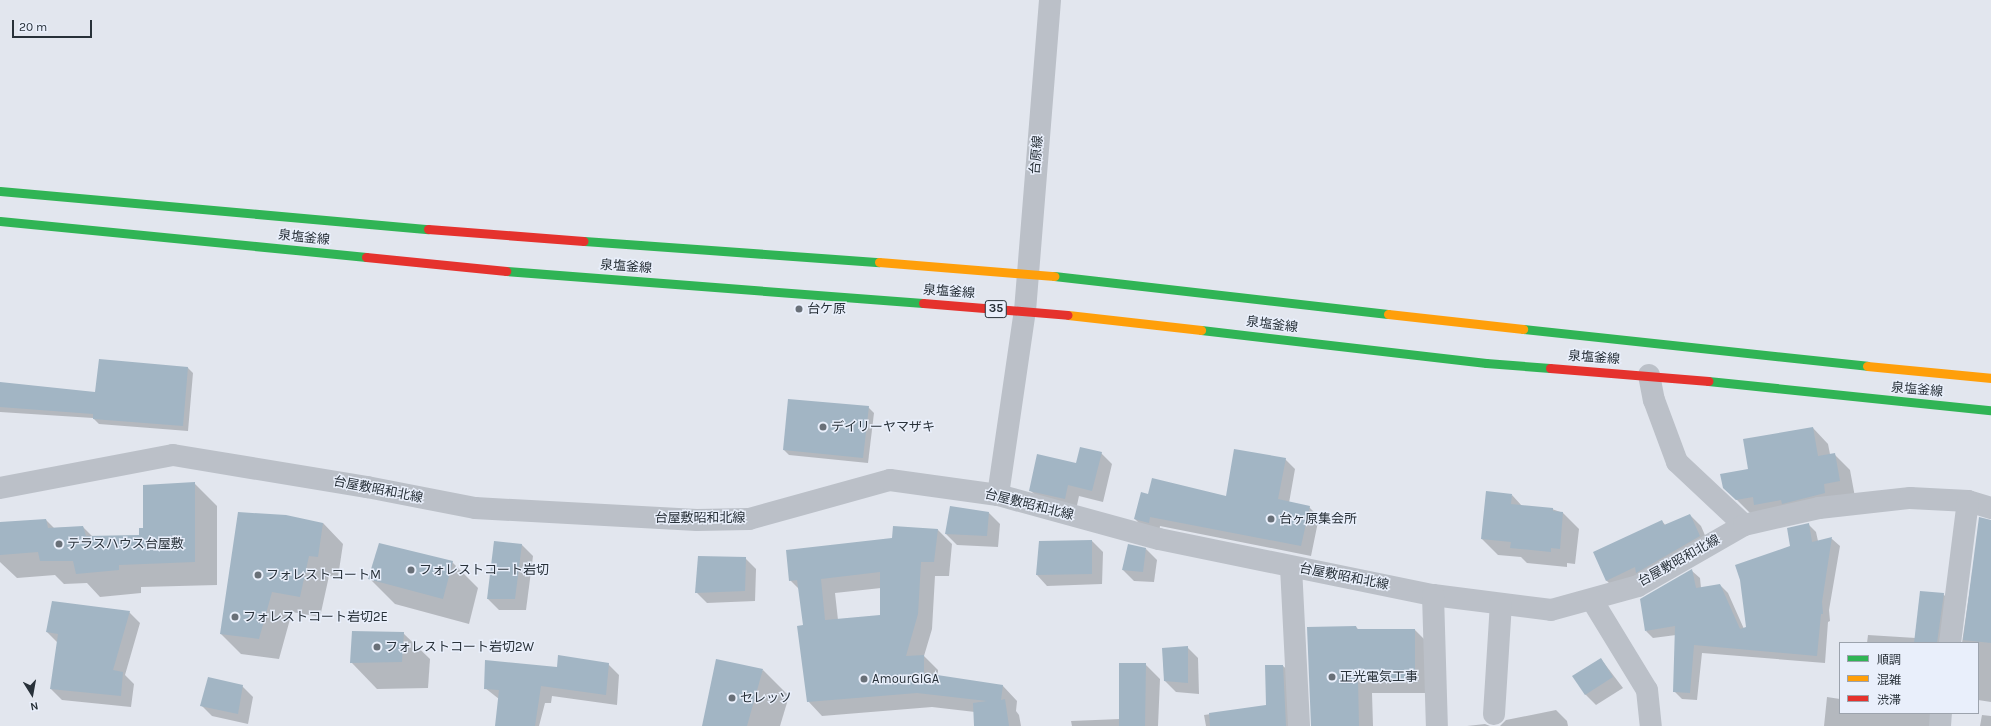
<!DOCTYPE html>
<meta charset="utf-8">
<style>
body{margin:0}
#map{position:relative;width:1991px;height:726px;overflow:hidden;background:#e2e6ee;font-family:Karla,"Noto Sans JP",sans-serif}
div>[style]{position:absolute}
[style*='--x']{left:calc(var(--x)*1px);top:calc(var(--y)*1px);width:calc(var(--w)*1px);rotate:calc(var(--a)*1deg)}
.shadow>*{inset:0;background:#0003}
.building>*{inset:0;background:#a2b5c4}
.street>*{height:22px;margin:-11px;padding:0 11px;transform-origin:11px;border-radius:11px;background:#bbc0c8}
.fast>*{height:9px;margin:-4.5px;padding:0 4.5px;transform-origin:4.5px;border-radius:4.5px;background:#30b455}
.slow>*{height:9px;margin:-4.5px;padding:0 4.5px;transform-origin:4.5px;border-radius:4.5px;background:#ff9f0a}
.jam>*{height:9px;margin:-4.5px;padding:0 4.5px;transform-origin:4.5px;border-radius:4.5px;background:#e5322d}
.dots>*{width:11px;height:11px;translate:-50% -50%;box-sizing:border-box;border:2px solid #e9effb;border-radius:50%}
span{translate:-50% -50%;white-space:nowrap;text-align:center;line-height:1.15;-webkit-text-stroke:3px #e9effb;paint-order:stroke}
.shield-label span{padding:1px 3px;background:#e9effb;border:1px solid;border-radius:3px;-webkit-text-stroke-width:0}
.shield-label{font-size:12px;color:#283139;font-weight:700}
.street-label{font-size:13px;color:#283139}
.poi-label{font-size:13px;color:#283139}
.left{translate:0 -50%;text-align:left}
.legend{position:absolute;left:1839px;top:642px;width:140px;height:72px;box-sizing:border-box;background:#e9effb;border:1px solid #9ca3ad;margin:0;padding:5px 7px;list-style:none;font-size:12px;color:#283139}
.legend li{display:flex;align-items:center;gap:8px;height:20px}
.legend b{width:20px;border:1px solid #9ca3ad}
.north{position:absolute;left:12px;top:674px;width:40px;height:40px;-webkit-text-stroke:3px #e9effb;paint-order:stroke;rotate:169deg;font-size:11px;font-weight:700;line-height:16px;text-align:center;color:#283139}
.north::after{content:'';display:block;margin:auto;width:14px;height:18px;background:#283139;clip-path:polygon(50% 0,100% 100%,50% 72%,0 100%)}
.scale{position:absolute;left:12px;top:20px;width:80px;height:18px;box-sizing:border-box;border:2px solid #283139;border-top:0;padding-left:5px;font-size:12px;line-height:14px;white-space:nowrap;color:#283139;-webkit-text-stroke:3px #e9effb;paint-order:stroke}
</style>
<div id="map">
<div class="shadow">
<i style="clip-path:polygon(100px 360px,188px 368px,193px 373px,188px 431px,99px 424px,93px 418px,0 412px,0 383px,96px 393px)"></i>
<i style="clip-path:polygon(868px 407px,874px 413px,868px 463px,789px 455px,784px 450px)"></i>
<i style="clip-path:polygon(1813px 428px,1828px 444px,1830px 454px,1834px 454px,1850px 470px,1855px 497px,1753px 516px,1724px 487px)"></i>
<i style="clip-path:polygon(1101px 453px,1112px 464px,1103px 502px,1079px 496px,1076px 510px,1041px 501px,1030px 490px,1077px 464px)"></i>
<i style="clip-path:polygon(1285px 459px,1295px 469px,1289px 503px,1309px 507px,1319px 517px,1311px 556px,1160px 526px,1159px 533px,1145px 529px,1135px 519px,1149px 495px,1227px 497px)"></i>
<i style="clip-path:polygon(194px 483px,217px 506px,217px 585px,141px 587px,141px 593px,100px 597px,87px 583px,64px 584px,55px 575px,17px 578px,0 562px,0 524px,46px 520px,54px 528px,83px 527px,93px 537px,140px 536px,144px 529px)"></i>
<i style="clip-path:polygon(1512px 495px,1522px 506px,1552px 509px,1563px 513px,1579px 529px,1575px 564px,1567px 563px,1567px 567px,1527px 563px,1521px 557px,1498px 555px,1482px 539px)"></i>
<i style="clip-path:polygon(989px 513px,1000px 524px,998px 547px,957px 545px,946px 534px)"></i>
<i style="clip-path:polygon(1690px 515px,1701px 526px,1710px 547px,1617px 591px,1606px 580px,1662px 521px,1666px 526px)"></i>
<i style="clip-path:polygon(323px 523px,343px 544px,338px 577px,329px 576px,320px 617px,292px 612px,279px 659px,241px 654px,221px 634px)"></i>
<i style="clip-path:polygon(1808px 524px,1816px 532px,1818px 541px,1832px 539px,1840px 546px,1829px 610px,1830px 621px,1828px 622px,1825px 663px,1702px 653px,1697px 700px,1682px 699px,1674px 691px,1676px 635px,1653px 638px,1646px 631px,1692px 571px,1700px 578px,1701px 588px,1720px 585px,1728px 593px,1744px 629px,1748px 628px,1791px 547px)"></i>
<i style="clip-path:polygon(evenodd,938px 530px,952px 544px,949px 576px,935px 576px,932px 629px,924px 656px,938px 670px,938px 676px,1003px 686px,1017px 701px,1016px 711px,1019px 715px,1021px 726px,975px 726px,975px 712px,932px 707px,822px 716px,808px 701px,805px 626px,800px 590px,790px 580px,893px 539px,938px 530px,881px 588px,881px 616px,838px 620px,835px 593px,881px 588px)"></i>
<i style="clip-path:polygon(1092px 541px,1103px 552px,1102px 584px,1047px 586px,1037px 575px,1040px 542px)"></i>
<i style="clip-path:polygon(495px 542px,522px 545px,533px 556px,526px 610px,499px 610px,488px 599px)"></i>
<i style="clip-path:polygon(1976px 548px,1991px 550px,1991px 702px,1978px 700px,1978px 643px,1962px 643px)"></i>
<i style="clip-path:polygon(1146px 549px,1157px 560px,1154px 582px,1134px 581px,1123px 570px)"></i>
<i style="clip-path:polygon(745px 558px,756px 569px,755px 601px,707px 603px,696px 592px)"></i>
<i style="clip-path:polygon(452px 562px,478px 588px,469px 624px,395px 604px,369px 578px)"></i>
<i style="clip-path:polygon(1943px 594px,1953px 604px,1949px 643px,1867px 643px,1868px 635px,1916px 638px)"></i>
<i style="clip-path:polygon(129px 612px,140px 623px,125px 675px,134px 684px,131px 707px,62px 700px,51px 689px,58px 643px,47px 632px)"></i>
<i style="clip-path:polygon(1356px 627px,1359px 630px,1415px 630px,1429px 644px,1429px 693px,1372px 693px,1373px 726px,1312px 726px)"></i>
<i style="clip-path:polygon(403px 633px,430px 659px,428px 688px,377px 689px,351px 662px)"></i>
<i style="clip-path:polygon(1187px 647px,1198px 658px,1199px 694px,1176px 692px,1165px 681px)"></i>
<i style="clip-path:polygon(1601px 659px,1623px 688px,1596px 705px,1585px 694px)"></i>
<i style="clip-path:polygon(608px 664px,619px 675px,617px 705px,552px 696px,551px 703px,545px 703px,539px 726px,496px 726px,499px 699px,485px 688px,558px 668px)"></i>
<i style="clip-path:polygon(1145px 664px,1160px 679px,1158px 726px,1072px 726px,1071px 721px,1120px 719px)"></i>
<i style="clip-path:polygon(1283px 666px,1293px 675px,1296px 726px,1206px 726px,1204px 715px,1267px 706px)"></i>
<i style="clip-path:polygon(763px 670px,789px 696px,780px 726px,703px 726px)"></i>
<i style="clip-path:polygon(242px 686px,253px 697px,248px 724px,212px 716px,201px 705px)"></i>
<i style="clip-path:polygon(1827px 697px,1840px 699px,1840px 713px,1941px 713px,1939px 726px,1824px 726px)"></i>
<i style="clip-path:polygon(1556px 710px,1567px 721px,1568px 726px,1500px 726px,1506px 720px)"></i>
<i style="clip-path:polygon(1982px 715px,1991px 716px,1991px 726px,1980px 726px)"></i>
<i style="clip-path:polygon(1485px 724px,1490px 726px,1467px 726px)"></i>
</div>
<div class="building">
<i style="clip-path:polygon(99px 359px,188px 367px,183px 426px,93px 419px,93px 414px,0 407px,0 382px,95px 392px)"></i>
<i style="clip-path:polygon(788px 399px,869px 406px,863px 458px,783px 450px)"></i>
<i style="clip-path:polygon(1813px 427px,1818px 456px,1835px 453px,1840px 481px,1824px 484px,1825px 493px,1782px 504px,1781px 500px,1754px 505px,1753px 497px,1736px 500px,1723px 488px,1720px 474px,1748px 469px,1743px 439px)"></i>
<i style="clip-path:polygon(1080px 447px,1102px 452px,1092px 491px,1068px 485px,1065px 499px,1029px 491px,1037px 454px,1076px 463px)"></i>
<i style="clip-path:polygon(1234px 449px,1286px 458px,1278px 499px,1310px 506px,1301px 546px,1150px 517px,1149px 523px,1134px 519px,1141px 492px,1148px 494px,1152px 478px,1226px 496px)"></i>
<i style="clip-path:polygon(195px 482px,195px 562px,119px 565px,119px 570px,76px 574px,73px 561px,40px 561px,38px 552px,0 555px,0 522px,46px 519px,48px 528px,83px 526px,86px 536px,139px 535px,139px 528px,143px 528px,143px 485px)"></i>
<i style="clip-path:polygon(1486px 491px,1512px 494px,1511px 504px,1553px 508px,1553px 511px,1563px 512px,1560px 549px,1551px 548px,1551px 552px,1510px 548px,1511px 542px,1481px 539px)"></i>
<i style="clip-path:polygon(950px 506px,989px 512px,987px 536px,945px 534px)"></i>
<i style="clip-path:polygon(238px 512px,286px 515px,323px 523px,318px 557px,309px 556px,300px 597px,272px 592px,259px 639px,220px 634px)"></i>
<i style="clip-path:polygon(1690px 514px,1700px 536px,1636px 573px,1635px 567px,1606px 581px,1593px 552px,1662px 520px,1664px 525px)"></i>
<i style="clip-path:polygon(1979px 517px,1991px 520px,1991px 643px,1963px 640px)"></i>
<i style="clip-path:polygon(1809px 523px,1812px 542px,1832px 537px,1822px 602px,1823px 614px,1821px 614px,1817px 656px,1694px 645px,1690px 693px,1673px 692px,1675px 626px,1645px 631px,1640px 599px,1692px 569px,1696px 588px,1720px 584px,1740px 629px,1746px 627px,1740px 580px,1735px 565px,1790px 546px,1787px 528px)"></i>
<i style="clip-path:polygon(evenodd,893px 526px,938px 529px,934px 562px,921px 562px,918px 614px,906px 656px,924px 655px,924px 673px,1003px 685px,1001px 700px,1005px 699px,1009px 726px,974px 726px,973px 703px,987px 701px,917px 693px,807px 702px,797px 626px,803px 625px,797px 580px,789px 581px,786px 550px,892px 538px,893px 526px,880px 572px,880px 615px,825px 620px,821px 579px,880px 572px)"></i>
<i style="clip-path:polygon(1092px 540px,1092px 574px,1036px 575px,1039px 541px)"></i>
<i style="clip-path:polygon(494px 541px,522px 544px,515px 599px,487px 599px)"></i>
<i style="clip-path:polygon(379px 543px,453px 561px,443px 599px,368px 579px)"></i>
<i style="clip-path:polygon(1128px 544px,1146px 548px,1143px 572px,1122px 570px)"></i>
<i style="clip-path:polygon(698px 556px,746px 557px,745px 591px,695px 593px)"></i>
<i style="clip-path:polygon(1920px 591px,1944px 593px,1937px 643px,1914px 643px)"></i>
<i style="clip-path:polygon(52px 601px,130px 611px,113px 670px,123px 672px,121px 696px,50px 689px,58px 634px,46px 632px)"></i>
<i style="clip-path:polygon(1356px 626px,1357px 629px,1415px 629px,1415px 679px,1358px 679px,1359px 726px,1311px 726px,1307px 627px)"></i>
<i style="clip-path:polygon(352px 631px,404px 632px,402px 662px,350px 663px)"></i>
<i style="clip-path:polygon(1188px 646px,1188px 683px,1164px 681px,1162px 648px)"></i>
<i style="clip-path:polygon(558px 655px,609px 663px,606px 695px,541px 686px,535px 726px,495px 726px,499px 690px,484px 689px,485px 660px,557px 667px)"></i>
<i style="clip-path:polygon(1601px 658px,1613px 677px,1585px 695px,1572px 676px)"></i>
<i style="clip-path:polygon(716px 659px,763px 669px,747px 726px,702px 726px)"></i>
<i style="clip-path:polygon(1119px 663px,1146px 663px,1145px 726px,1119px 726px)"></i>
<i style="clip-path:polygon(1265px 665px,1283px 665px,1286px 726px,1210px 726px,1209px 713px,1266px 705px)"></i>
<i style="clip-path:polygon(208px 677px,243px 685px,238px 714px,200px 706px)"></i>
</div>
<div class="street">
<i style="--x:1649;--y:375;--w:25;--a:79"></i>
<i style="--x:1654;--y:400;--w:66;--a:69.6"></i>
<i style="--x:1677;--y:462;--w:92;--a:43.2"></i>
<i style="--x:0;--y:488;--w:176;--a:-10.8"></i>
<i style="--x:173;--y:455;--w:197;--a:9.4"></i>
<i style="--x:367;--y:487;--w:110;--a:11"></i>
<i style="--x:475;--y:508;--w:222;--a:3.1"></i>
<i style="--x:697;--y:520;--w:52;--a:-1.1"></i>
<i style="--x:749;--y:519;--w:146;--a:-15.5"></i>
<i style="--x:890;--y:480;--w:109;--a:7.9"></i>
<i style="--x:998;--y:495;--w:167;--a:15.3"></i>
<i style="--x:1159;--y:539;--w:280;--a:11.6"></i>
<i style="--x:1433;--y:595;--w:119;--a:7.2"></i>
<i style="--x:1551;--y:610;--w:90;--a:-15.4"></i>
<i style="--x:1638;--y:586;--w:122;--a:-29.9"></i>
<i style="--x:1744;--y:525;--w:77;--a:-12.8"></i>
<i style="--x:1819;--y:508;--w:92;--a:-6.3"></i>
<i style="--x:1910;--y:498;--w:58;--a:3"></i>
<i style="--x:1968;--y:501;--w:24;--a:17"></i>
<i style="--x:998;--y:495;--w:186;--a:-81.7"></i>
<i style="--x:1025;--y:311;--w:312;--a:-85.4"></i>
<i style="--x:1291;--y:567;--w:159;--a:87.1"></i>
<i style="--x:1433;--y:595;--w:131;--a:88.3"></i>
<i style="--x:1592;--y:600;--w:105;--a:58.6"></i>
<i style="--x:1647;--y:690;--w:36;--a:84"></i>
<i style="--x:1950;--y:643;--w:143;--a:-82.8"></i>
<i style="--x:1494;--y:714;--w:110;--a:-86.4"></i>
<i style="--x:1940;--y:726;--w:13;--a:-86"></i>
</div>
<div class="fast">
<i style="--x:0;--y:191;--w:430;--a:5.1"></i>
<i style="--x:0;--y:221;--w:368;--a:5.6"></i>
<i style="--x:584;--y:241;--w:296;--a:4.1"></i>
<i style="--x:506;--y:271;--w:418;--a:4.4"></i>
<i style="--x:1054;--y:276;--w:336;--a:6.5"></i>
<i style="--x:1523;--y:329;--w:346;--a:6.1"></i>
<i style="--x:1201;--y:330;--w:287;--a:6.6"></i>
<i style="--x:1486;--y:363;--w:64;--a:4.5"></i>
<i style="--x:1708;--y:381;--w:284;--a:5.9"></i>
</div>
<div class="slow">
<i style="--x:879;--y:262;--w:176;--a:4.6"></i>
<i style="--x:1388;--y:314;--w:136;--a:6.3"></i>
<i style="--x:1068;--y:315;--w:134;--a:6.4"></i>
<i style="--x:1867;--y:366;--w:125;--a:5.5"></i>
</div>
<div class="jam">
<i style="--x:428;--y:229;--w:156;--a:4.4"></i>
<i style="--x:366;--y:257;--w:141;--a:5.7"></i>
<i style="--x:923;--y:303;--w:145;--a:4.7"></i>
<i style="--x:1550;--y:368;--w:159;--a:4.7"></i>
</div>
<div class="dots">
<i style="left:799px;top:309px;background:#697078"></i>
<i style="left:823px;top:427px;background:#697078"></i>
<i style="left:1271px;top:519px;background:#697078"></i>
<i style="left:59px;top:544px;background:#697078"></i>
<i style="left:411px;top:570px;background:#697078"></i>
<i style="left:258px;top:575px;background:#697078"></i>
<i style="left:235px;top:617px;background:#697078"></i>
<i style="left:377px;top:647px;background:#697078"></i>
<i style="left:1332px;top:677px;background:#697078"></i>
<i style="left:864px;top:679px;background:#697078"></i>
<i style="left:732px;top:698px;background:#697078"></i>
</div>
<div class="shield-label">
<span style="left:996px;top:309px">35</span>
</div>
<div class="street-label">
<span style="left:1037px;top:155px;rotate:-85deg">台原線</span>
<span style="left:304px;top:238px;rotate:6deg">泉塩釜線</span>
<span style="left:626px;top:267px;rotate:4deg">泉塩釜線</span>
<span style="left:949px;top:292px;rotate:4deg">泉塩釜線</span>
<span style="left:1272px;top:325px;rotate:7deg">泉塩釜線</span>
<span style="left:1594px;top:358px;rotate:4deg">泉塩釜線</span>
<span style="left:1917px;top:390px;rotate:5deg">泉塩釜線</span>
<span style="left:378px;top:490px;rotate:11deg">台屋敷昭和北線</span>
<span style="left:1029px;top:505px;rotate:14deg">台屋敷昭和北線</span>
<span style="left:700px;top:518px">台屋敷昭和北線</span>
<span style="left:1679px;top:561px;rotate:-29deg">台屋敷昭和北線</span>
<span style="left:1344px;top:577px;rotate:11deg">台屋敷昭和北線</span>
</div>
<div class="poi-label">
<span class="left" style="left:807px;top:309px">台ケ原</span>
<span class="left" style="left:831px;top:427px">デイリーヤマザキ</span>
<span class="left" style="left:1279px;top:519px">台ヶ原集会所</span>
<span class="left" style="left:67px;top:544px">テラスハウス台屋敷</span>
<span class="left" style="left:419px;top:570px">フォレストコート岩切</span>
<span class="left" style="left:266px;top:575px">フォレストコートM</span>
<span class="left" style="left:243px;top:617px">フォレストコート岩切2E</span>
<span class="left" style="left:385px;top:647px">フォレストコート岩切2W</span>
<span class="left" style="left:1340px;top:677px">正光電気工事</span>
<span class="left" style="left:872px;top:679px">AmourGIGA</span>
<span class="left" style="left:740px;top:698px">セレッソ</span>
</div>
<ul class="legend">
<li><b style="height:5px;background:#30b455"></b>順調</li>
<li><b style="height:5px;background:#ff9f0a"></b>混雑</li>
<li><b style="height:5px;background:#e5322d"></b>渋滞</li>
</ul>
<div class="north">N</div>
<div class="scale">20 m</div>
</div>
